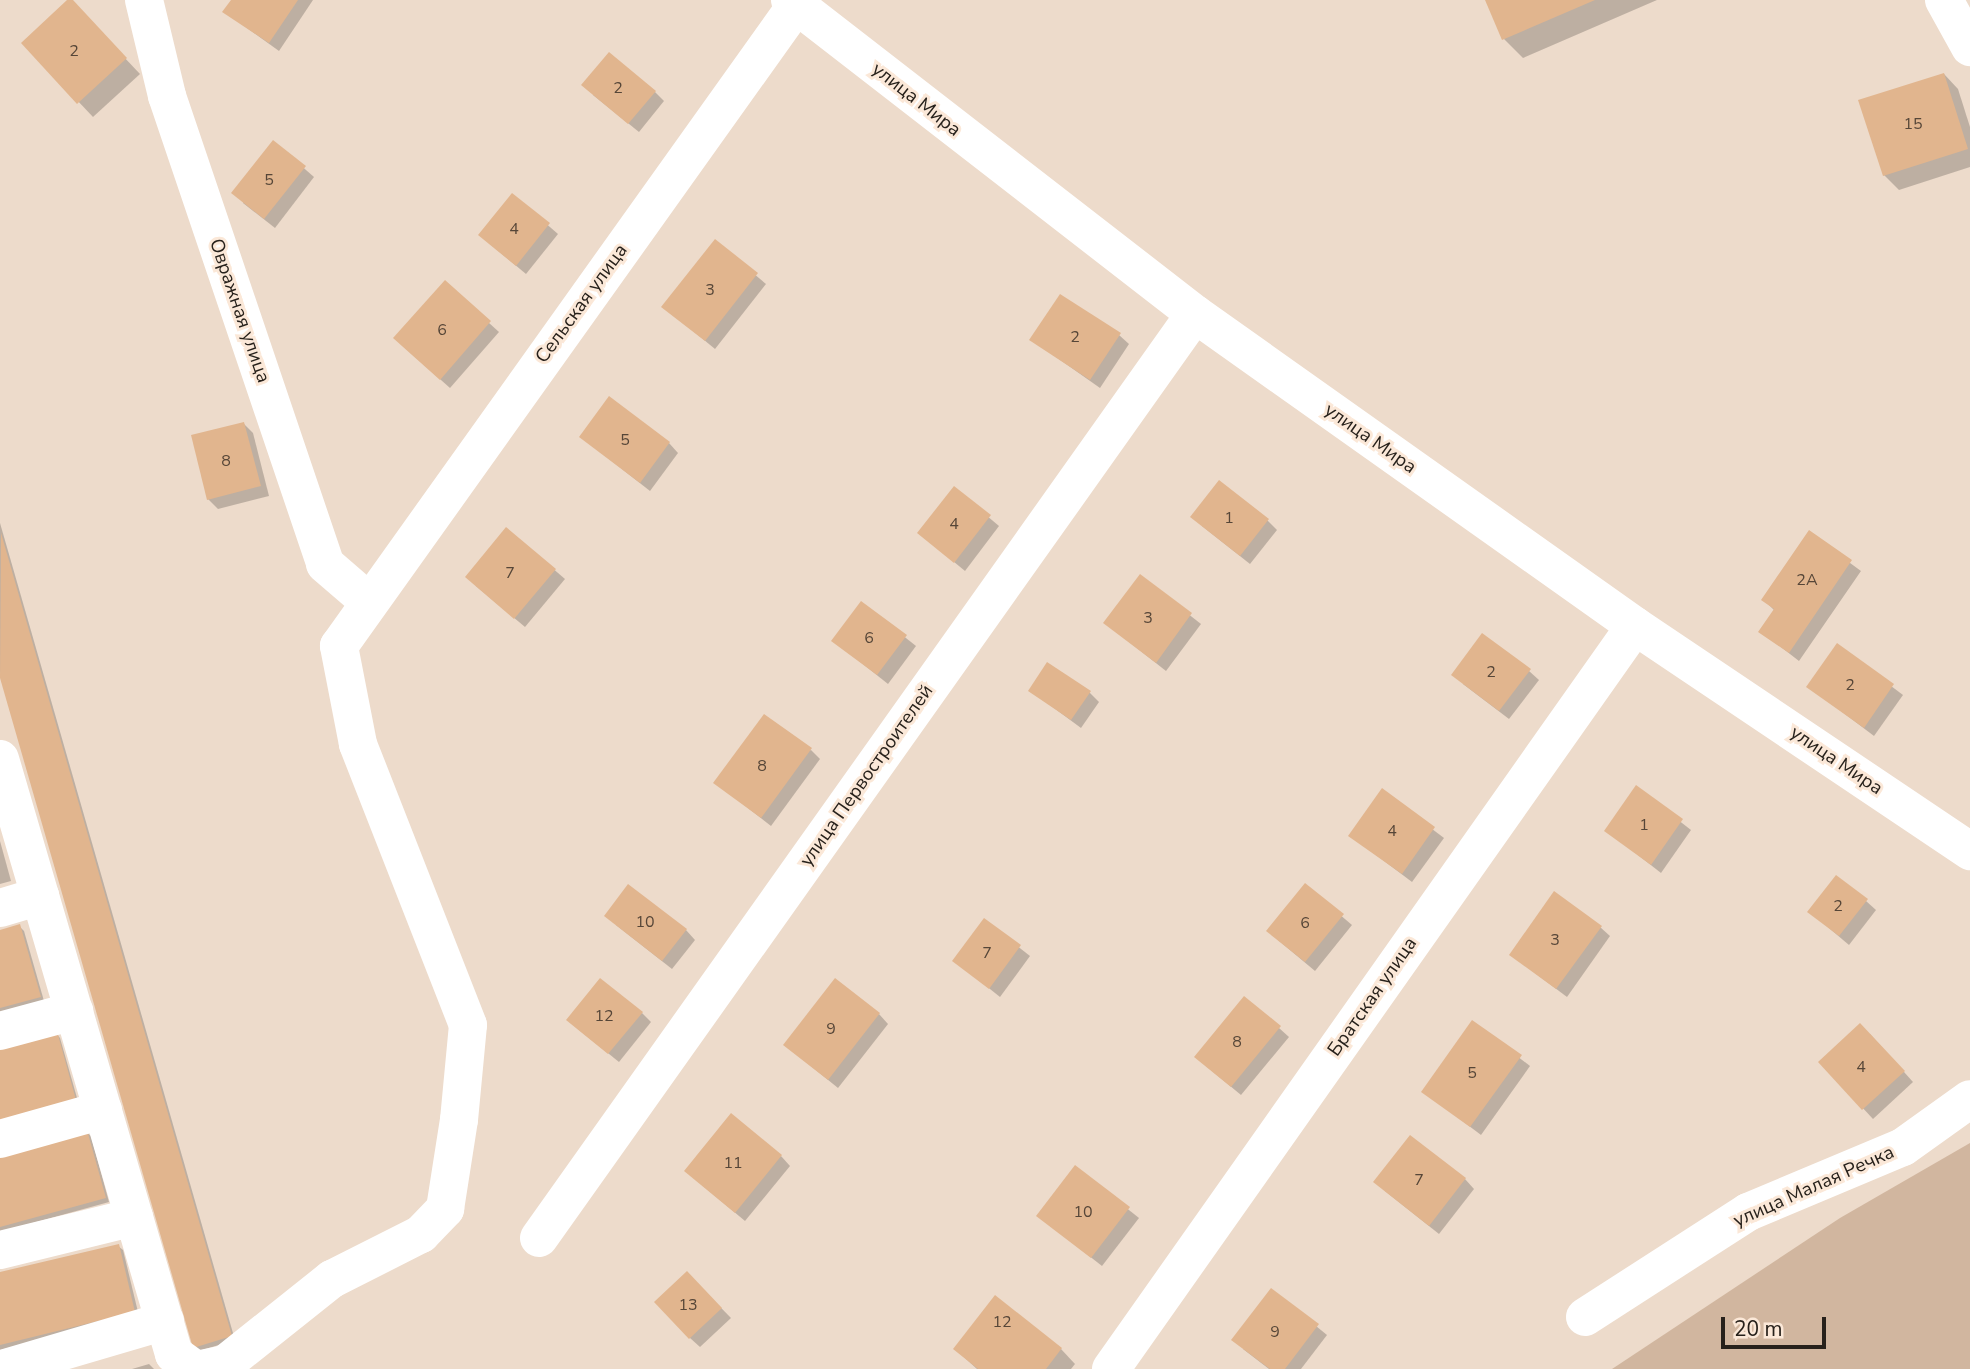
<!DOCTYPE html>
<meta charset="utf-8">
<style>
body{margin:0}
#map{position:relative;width:1970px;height:1369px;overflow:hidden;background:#eddbcb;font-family:"Nunito Sans",sans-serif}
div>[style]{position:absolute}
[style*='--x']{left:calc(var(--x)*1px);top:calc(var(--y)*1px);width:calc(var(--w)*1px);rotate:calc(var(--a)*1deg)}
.green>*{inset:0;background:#d1b69f}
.shadow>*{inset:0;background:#0003}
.building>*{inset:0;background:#e1b58e}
.minor>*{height:38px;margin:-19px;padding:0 19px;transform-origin:19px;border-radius:19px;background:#fff}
span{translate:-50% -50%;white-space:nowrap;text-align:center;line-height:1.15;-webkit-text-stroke:6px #fbe8d8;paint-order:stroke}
.number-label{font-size:16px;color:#564638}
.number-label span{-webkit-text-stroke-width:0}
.street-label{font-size:19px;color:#27211b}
.scale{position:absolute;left:1721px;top:1317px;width:105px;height:32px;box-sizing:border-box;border:4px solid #27211b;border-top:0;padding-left:9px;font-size:21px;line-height:24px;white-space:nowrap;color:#27211b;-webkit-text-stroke:5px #fbe8d8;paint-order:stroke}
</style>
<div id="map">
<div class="green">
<i style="clip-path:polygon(1970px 1143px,1970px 1369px,1612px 1369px,1840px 1218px)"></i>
</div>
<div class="shadow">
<i style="clip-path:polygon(70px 0,140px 74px,93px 117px,23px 43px)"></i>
<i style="clip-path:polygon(233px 0,313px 0,279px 51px,225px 12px)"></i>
<i style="clip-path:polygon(1487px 0,1657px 0,1523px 58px,1504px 39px)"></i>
<i style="clip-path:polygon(1944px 74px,1958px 89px,1970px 127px,1970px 167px,1899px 190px,1884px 175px)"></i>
<i style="clip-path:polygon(655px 92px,664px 101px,639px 132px,593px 95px)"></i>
<i style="clip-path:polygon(274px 142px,314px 177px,275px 228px,243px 203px)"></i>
<i style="clip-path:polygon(513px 195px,558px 234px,526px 274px,490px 244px)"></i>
<i style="clip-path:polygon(715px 241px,766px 284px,715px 349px,664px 307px)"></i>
<i style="clip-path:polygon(445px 283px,499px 332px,450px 388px,405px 348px)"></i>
<i style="clip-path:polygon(1119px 335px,1129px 344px,1100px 388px,1032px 340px)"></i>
<i style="clip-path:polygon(244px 424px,253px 433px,269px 496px,218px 509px,208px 499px)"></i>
<i style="clip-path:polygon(581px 437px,669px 443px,678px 453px,650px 491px)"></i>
<i style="clip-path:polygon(954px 488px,999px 526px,965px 571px,919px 533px)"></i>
<i style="clip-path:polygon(1267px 520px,1277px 530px,1250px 564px,1202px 526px)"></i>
<i style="clip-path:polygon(0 523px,235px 1340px,199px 1351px,194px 1347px,0 671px)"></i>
<i style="clip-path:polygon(507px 529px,565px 579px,525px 627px,476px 586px)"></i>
<i style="clip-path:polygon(1809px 533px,1861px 571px,1799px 661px,1760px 631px,1775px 611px,1763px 599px)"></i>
<i style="clip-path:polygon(1140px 576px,1201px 624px,1166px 671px,1105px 623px)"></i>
<i style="clip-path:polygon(862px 603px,916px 646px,888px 684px,834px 641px)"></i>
<i style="clip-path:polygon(1838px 646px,1903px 695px,1874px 736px,1808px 686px)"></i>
<i style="clip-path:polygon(1529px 671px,1539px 680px,1509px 719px,1463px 684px)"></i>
<i style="clip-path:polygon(1031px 691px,1089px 692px,1099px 702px,1081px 728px)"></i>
<i style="clip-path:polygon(811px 750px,820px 759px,771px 826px,716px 783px)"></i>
<i style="clip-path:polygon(1637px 788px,1691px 830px,1661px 873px,1606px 830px)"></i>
<i style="clip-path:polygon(1382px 791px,1444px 838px,1412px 882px,1351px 836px)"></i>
<i style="clip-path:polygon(0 841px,11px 881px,0 884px)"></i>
<i style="clip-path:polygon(1305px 885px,1352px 925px,1315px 971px,1278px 940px)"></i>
<i style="clip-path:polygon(1866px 901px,1876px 910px,1849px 945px,1810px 912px)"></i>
<i style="clip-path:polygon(984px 920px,1030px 956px,1000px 997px,955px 961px)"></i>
<i style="clip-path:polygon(616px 925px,686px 930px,695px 940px,672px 969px)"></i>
<i style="clip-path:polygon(19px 926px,24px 931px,44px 1001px,0 1013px,0 932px)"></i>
<i style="clip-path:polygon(1600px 927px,1610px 936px,1567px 997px,1511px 955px)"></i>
<i style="clip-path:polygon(642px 1013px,651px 1022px,619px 1062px,578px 1029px)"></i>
<i style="clip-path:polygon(879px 1014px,888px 1024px,838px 1088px,785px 1045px)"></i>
<i style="clip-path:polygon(1473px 1022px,1530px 1066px,1481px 1135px,1423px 1091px)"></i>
<i style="clip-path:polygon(1279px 1028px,1289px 1037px,1241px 1095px,1206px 1066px)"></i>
<i style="clip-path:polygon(56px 1033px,60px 1038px,79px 1105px,0 1127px)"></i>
<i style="clip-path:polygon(1870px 1034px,1913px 1082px,1873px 1119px,1820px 1062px)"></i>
<i style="clip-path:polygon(86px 1132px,91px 1136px,109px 1202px,0 1232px,0 1156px)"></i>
<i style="clip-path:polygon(781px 1156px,790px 1166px,745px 1221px,696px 1180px)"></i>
<i style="clip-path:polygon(1075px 1167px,1139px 1218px,1102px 1266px,1038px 1216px)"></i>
<i style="clip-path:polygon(1465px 1179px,1474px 1189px,1439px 1234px,1385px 1191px)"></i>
<i style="clip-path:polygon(118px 1246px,123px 1250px,139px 1316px,0 1350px,0 1274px)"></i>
<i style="clip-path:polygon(687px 1273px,731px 1318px,700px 1347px,690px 1338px)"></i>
<i style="clip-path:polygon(1272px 1290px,1327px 1335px,1301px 1369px,1269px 1369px,1243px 1349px)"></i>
<i style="clip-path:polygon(955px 1349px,1061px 1349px,1075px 1364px,1071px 1369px,977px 1369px)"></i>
<i style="clip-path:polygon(149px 1364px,154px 1369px,132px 1369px)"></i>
</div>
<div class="building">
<i style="clip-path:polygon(67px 0,73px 0,127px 58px,77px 104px,21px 43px)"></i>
<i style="clip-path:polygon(231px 0,298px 0,269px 43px,222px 12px)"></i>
<i style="clip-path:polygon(1485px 0,1595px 0,1502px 40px)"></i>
<i style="clip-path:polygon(609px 52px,656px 91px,628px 124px,581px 85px)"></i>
<i style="clip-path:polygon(1944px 73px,1968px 149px,1883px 176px,1858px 100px)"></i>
<i style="clip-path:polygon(273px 140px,306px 166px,264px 219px,231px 193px)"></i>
<i style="clip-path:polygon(512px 193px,550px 223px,516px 266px,478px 235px)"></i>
<i style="clip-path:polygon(715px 239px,758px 273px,705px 341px,661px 307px)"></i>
<i style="clip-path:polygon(445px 280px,491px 321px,440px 380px,393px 338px)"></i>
<i style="clip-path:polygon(1060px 294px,1121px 333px,1090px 380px,1029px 340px)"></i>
<i style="clip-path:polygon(609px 396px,670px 442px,640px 483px,579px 437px)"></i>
<i style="clip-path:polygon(244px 422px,261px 486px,207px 500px,191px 435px)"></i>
<i style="clip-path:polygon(1219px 480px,1269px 519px,1240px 556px,1190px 517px)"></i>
<i style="clip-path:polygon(954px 486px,991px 515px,954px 563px,917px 533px)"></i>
<i style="clip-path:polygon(506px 527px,556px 569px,514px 619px,465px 577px)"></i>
<i style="clip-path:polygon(1809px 530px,1852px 560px,1789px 653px,1758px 632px,1774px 609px,1761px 600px)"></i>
<i style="clip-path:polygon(1px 533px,232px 1336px,193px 1348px,0 678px)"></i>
<i style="clip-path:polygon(1140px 574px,1192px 613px,1156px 663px,1103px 623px)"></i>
<i style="clip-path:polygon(861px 601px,907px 635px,877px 675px,831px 641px)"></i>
<i style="clip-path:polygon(1482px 633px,1531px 669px,1499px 711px,1451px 675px)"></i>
<i style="clip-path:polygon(1837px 643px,1894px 684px,1864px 728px,1806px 687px)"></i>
<i style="clip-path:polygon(1047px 662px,1091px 691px,1071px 720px,1028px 691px)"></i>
<i style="clip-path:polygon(764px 714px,812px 748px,761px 818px,713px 783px)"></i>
<i style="clip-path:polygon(1636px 785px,1683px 819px,1651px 865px,1604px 831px)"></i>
<i style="clip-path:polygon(1382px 788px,1435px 827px,1402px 874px,1348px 836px)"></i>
<i style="clip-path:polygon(1836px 875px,1868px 899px,1839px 936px,1807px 912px)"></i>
<i style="clip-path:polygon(1305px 883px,1344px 914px,1305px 962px,1266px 931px)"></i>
<i style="clip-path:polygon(628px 884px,687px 929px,662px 961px,604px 916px)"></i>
<i style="clip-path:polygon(1554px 891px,1602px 926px,1556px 989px,1509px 955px)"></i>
<i style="clip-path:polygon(984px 918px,1021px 945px,989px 989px,952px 961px)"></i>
<i style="clip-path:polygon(20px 924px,41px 997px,0 1008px,0 930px)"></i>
<i style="clip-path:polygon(600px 978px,643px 1012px,608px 1054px,566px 1020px)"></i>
<i style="clip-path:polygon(835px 978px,880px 1013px,828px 1080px,783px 1045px)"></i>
<i style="clip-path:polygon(1244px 996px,1281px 1026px,1231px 1087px,1194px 1057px)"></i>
<i style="clip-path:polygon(1472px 1020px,1522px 1055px,1470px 1127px,1421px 1092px)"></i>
<i style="clip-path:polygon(1860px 1023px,1905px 1071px,1862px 1110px,1818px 1062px)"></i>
<i style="clip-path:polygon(57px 1031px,76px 1100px,0 1122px,0 1047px)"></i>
<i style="clip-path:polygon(731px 1113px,782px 1155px,735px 1213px,684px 1171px)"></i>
<i style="clip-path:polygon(87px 1130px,106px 1198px,0 1227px,0 1154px)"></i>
<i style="clip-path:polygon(1410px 1135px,1466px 1178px,1429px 1226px,1373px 1182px)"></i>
<i style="clip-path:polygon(1075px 1165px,1130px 1207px,1091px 1258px,1036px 1216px)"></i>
<i style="clip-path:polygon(119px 1244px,135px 1312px,0 1345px,0 1272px)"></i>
<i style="clip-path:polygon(687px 1271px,722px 1308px,689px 1339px,654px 1302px)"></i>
<i style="clip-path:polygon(1271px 1288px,1319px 1324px,1285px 1369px,1270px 1369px,1231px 1340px)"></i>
<i style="clip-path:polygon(995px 1295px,1062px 1348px,1046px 1369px,978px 1369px,953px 1349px)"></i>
</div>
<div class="minor">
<i style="--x:144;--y:0;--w:99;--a:76.5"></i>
<i style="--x:167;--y:96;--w:494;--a:71.3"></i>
<i style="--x:325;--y:564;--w:58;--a:40.8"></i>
<i style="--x:790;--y:0;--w:512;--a:37.79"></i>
<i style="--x:1195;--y:314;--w:539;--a:35.34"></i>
<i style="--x:1635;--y:626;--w:404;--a:33.9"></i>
<i style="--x:1944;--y:0;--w:54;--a:61"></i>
<i style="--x:0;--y:759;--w:620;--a:73.7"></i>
<i style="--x:174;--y:1354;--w:26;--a:36"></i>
<i style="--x:0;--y:908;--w:42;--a:-16.7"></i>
<i style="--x:0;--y:1031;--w:77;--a:-15.1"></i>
<i style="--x:0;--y:1139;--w:107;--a:-15.7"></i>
<i style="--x:539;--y:1238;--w:1133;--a:-54.63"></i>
<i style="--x:0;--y:1250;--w:138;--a:-13.8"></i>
<i style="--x:1585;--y:1317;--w:194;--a:-32.8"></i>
<i style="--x:1748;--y:1212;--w:168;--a:-22.8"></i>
<i style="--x:1903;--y:1147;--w:82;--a:-35.6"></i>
<i style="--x:2;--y:1369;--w:170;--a:-16.4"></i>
<i style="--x:201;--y:1369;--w:25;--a:-12"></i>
<i style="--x:225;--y:1364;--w:137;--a:-38.5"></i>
<i style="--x:332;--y:1279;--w:100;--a:-26.8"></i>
<i style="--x:421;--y:1234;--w:35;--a:-46"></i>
<i style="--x:445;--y:1209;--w:90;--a:-81.1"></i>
<i style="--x:459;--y:1120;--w:95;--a:-84.6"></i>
<i style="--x:468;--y:1025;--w:302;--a:-111.4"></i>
<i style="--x:358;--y:744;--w:100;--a:-101"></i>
<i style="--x:339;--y:646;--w:785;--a:-54.49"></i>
<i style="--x:1111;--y:1369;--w:909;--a:-54.81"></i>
</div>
<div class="number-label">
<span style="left:74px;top:51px">2</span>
<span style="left:618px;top:88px">2</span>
<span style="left:1913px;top:124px">15</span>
<span style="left:269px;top:180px">5</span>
<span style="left:514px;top:229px">4</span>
<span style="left:710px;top:290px">3</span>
<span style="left:442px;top:330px">6</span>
<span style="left:1075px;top:337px">2</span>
<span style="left:625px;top:440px">5</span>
<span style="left:226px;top:461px">8</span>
<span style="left:1229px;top:518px">1</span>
<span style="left:954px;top:524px">4</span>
<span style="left:510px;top:573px">7</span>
<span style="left:1807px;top:580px">2А</span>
<span style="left:1148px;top:618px">3</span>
<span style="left:869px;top:638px">6</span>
<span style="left:1491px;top:672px">2</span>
<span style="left:1850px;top:685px">2</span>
<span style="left:762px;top:766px">8</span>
<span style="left:1644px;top:825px">1</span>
<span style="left:1392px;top:831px">4</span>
<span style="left:1838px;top:906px">2</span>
<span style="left:645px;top:922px">10</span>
<span style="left:1305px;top:923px">6</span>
<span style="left:1555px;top:940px">3</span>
<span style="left:987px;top:953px">7</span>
<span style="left:604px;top:1016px">12</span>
<span style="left:831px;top:1029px">9</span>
<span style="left:1237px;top:1042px">8</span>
<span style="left:1861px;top:1067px">4</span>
<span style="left:1472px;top:1073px">5</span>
<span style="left:733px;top:1163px">11</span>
<span style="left:1419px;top:1180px">7</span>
<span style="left:1083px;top:1212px">10</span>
<span style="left:688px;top:1305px">13</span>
<span style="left:1002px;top:1322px">12</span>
<span style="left:1275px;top:1332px">9</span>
</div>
<div class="street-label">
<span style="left:916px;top:100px;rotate:38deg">улица Мира</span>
<span style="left:582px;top:304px;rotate:-54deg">Сельская улица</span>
<span style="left:239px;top:311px;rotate:71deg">Овражная улица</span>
<span style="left:1370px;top:439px;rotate:35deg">улица Мира</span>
<span style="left:1836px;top:761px;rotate:34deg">улица Мира</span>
<span style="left:867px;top:776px;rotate:-55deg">улица Первостроителей</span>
<span style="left:1373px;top:997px;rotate:-55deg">Братская улица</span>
<span style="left:1814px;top:1187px;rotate:-24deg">улица Малая Речка</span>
</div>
<div class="scale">20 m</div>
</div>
